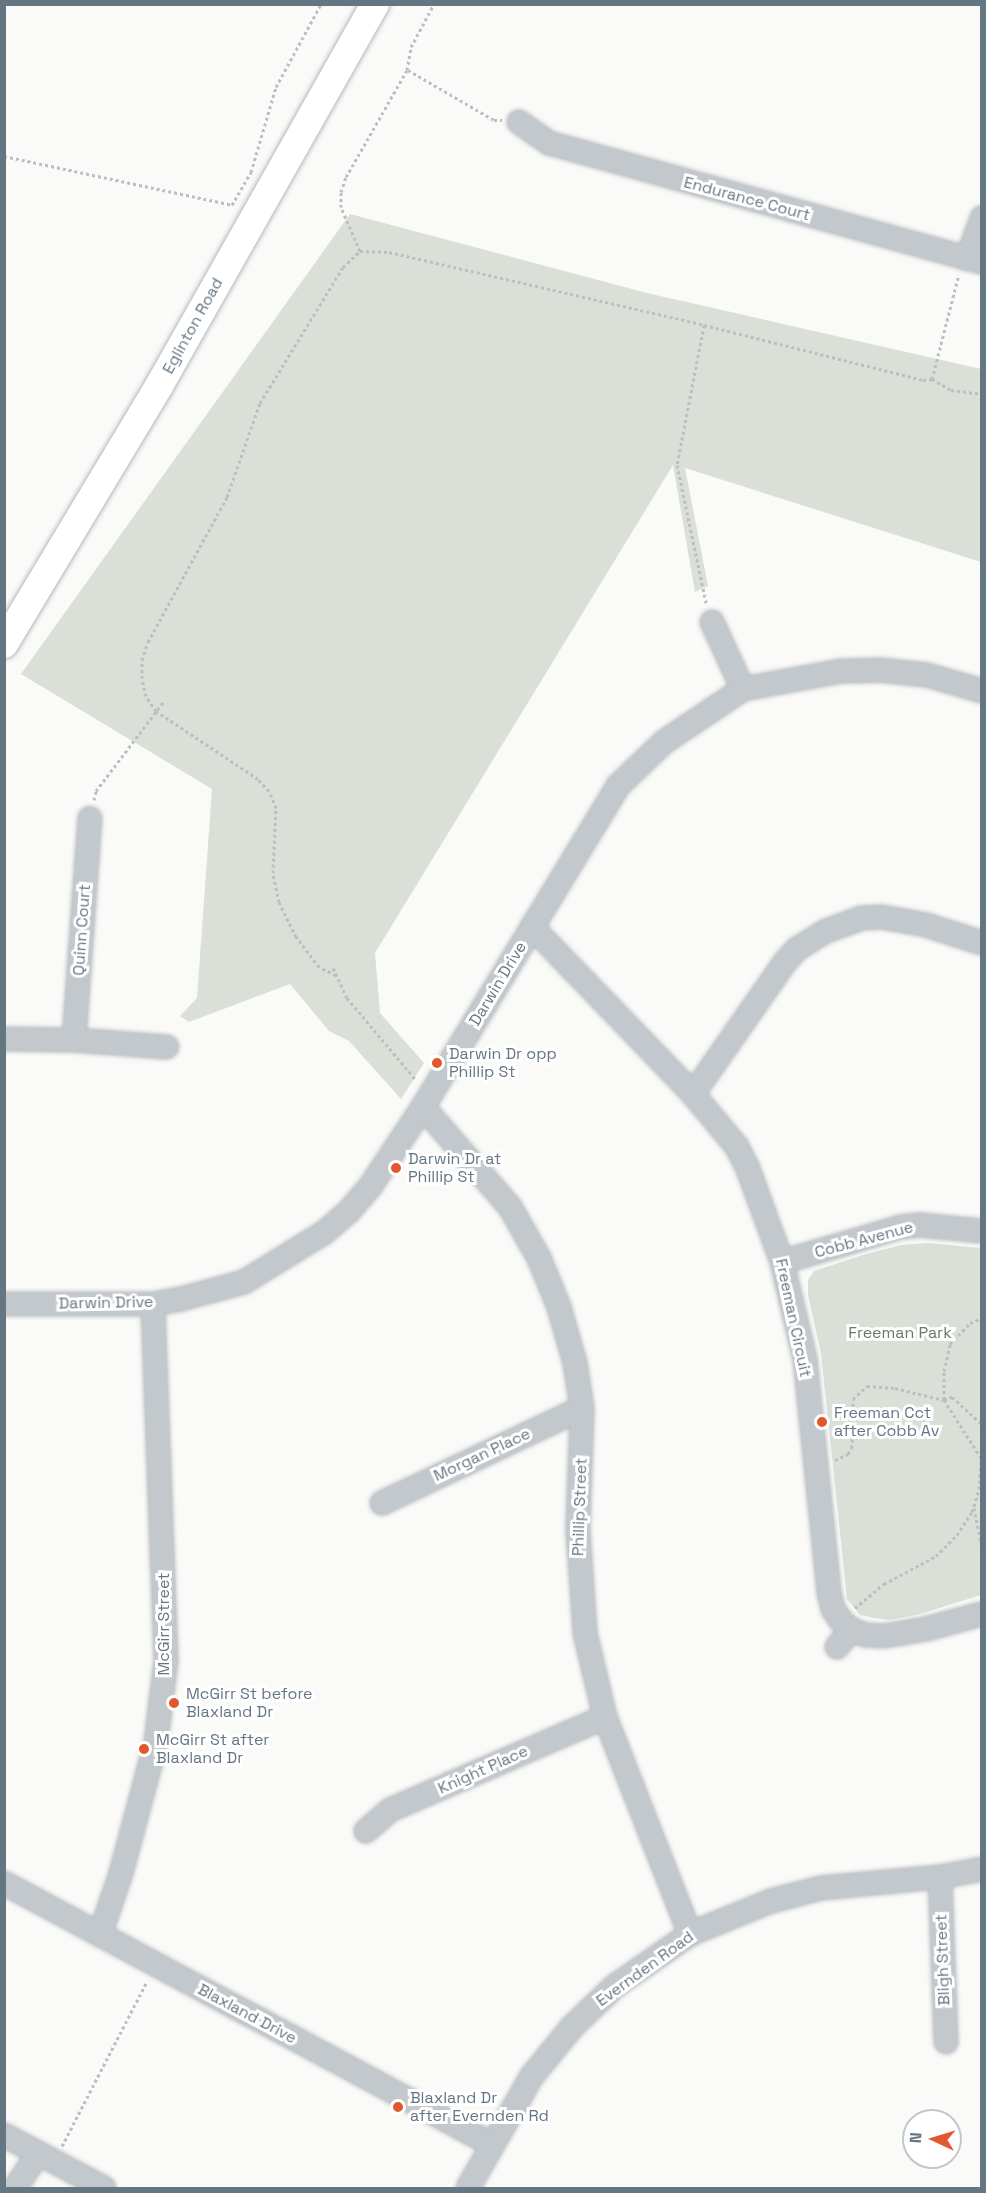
<!DOCTYPE html>
<style>
body{margin:0}
#map{position:relative;width:986px;height:2193px;overflow:hidden;background:#fafaf8;font-family:"Space Grotesk",sans-serif}
div>[style]{position:absolute}
[style*='--x']{left:calc(var(--x)*1px);top:calc(var(--y)*1px);width:calc(var(--w)*1px);rotate:calc(var(--a)*1deg)}
.green>*{inset:0;background:#dadfd7}
.path>*{height:3px;margin-top:-1.5px;transform-origin:0;background:repeating-linear-gradient(90deg,#bbbfc2 0 3px,transparent 0 6px)}
.roads{filter:drop-shadow(0 0 2px #b5babe) drop-shadow(0 0 2px #b5babe)}
.minor>*{height:22px;margin:-11px;padding:0 11px;transform-origin:11px;border-radius:11px;background:#c3c8cc}
.major>*{height:28px;margin:-14px;padding:0 14px;transform-origin:14px;border-radius:14px;background:#fff}
.dots>*{width:16px;height:16px;translate:-50% -50%;box-sizing:border-box;border:3px solid #fff;border-radius:50%}
span{translate:-50% -50%;white-space:nowrap;text-align:center;line-height:1.15;-webkit-text-stroke:6px #fff;paint-order:stroke}
.street-label{font-size:16px;color:#657683}
.poi-label{font-size:16px;color:#657683}
.left{translate:0 -50%;text-align:left}
.park-label{font-size:16px;color:#687a64}
.frame{position:absolute;inset:0;border:6px solid #657683;pointer-events:none}
.north{position:absolute;left:902px;top:2109px;width:60px;height:60px;box-sizing:border-box;background:#fff;border:2px solid #c1c8cd;border-radius:50%;rotate:274deg;font-size:16px;font-weight:700;line-height:24px;text-align:center;color:#657683}
.north::after{content:'';display:block;margin:auto;width:21px;height:27px;background:#e4572e;clip-path:polygon(50% 0,100% 100%,50% 72%,0 100%)}
</style>
<div id="map">
<div class="green">
<i style="clip-path:polygon(350px 214px,647px 293px,981px 369px,981px 562px,685px 468px,708px 586px,695px 592px,673px 465px,375px 953px,380px 1013px,424px 1063px,401px 1099px,349px 1041px,329px 1031px,290px 984px,189px 1022px,180px 1016px,197px 998px,212px 789px,21px 674px)"></i>
<i style="clip-path:polygon(928px 1243px,981px 1248px,981px 1595px,920px 1614px,890px 1620px,874px 1618px,860px 1615px,847px 1599px,821px 1353px,808px 1295px,808px 1280px,814px 1271px,863px 1255px,901px 1245px)"></i>
</div>
<div class="path">
<i style="--x:408;--y:70;--w:99;--a:30.2"></i>
<i style="--x:494;--y:120;--w:8;--a:0"></i>
<i style="--x:4;--y:156;--w:233;--a:12.1"></i>
<i style="--x:232;--y:205;--w:38;--a:-60"></i>
<i style="--x:251;--y:172;--w:89;--a:-73.6"></i>
<i style="--x:276;--y:87;--w:94;--a:-61.5"></i>
<i style="--x:360;--y:251;--w:48;--a:-113.4"></i>
<i style="--x:341;--y:207;--w:15;--a:-90"></i>
<i style="--x:341;--y:192;--w:16;--a:-72"></i>
<i style="--x:346;--y:177;--w:123;--a:-60.3"></i>
<i style="--x:407;--y:70;--w:23;--a:-80"></i>
<i style="--x:411;--y:47;--w:49;--a:-61.9"></i>
<i style="--x:704;--y:325;--w:143;--a:100.9"></i>
<i style="--x:677;--y:465;--w:141;--a:78.1"></i>
<i style="--x:932;--y:379;--w:108;--a:-75.6"></i>
<i style="--x:94;--y:800;--w:9;--a:-77"></i>
<i style="--x:96;--y:791;--w:113;--a:-52.9"></i>
<i style="--x:333;--y:968;--w:33;--a:65"></i>
<i style="--x:347;--y:998;--w:107;--a:49.9"></i>
<i style="--x:336;--y:975;--w:19;--a:-155"></i>
<i style="--x:319;--y:967;--w:38;--a:-127"></i>
<i style="--x:296;--y:937;--w:39;--a:-116"></i>
<i style="--x:279;--y:902;--w:30;--a:-102"></i>
<i style="--x:273;--y:873;--w:65;--a:-87.4"></i>
<i style="--x:276;--y:808;--w:18;--a:-112"></i>
<i style="--x:269;--y:791;--w:16;--a:-133"></i>
<i style="--x:258;--y:779;--w:123;--a:-146.3"></i>
<i style="--x:156;--y:711;--w:18;--a:-124"></i>
<i style="--x:146;--y:696;--w:18;--a:-103"></i>
<i style="--x:142;--y:678;--w:18;--a:-90"></i>
<i style="--x:142;--y:660;--w:19;--a:-72"></i>
<i style="--x:148;--y:642;--w:165;--a:-61.4"></i>
<i style="--x:227;--y:497;--w:100;--a:-70.7"></i>
<i style="--x:260;--y:403;--w:159;--a:-58.6"></i>
<i style="--x:343;--y:267;--w:23;--a:-43"></i>
<i style="--x:360;--y:251;--w:29;--a:2"></i>
<i style="--x:389;--y:252;--w:323;--a:13"></i>
<i style="--x:704;--y:325;--w:226;--a:14.1"></i>
<i style="--x:923;--y:380;--w:9;--a:-6"></i>
<i style="--x:932;--y:379;--w:22;--a:30"></i>
<i style="--x:951;--y:390;--w:31;--a:7"></i>
<i style="--x:835;--y:1460;--w:14;--a:-25"></i>
<i style="--x:848;--y:1454;--w:7;--a:-56"></i>
<i style="--x:852;--y:1448;--w:49;--a:-88.8"></i>
<i style="--x:853;--y:1399;--w:19;--a:-43"></i>
<i style="--x:867;--y:1386;--w:28;--a:4"></i>
<i style="--x:895;--y:1388;--w:50;--a:13.8"></i>
<i style="--x:944;--y:1400;--w:9;--a:-21"></i>
<i style="--x:952;--y:1397;--w:40;--a:42"></i>
<i style="--x:974;--y:1508;--w:41;--a:78.7"></i>
<i style="--x:855;--y:1608;--w:38;--a:-40"></i>
<i style="--x:884;--y:1584;--w:59;--a:-28.3"></i>
<i style="--x:936;--y:1556;--w:30;--a:-45"></i>
<i style="--x:957;--y:1535;--w:27;--a:-57"></i>
<i style="--x:972;--y:1512;--w:24;--a:-73"></i>
<i style="--x:979;--y:1489;--w:31;--a:-86"></i>
<i style="--x:981;--y:1458;--w:69;--a:-122.5"></i>
<i style="--x:944;--y:1400;--w:29;--a:-90"></i>
<i style="--x:944;--y:1371;--w:28;--a:-77"></i>
<i style="--x:950;--y:1344;--w:29;--a:-46"></i>
<i style="--x:970;--y:1323;--w:13;--a:-23"></i>
<i style="--x:62;--y:2146;--w:186;--a:-62.7"></i>
</div>
<div class="roads">
<div class="minor">
<i style="--x:519;--y:122;--w:37;--a:35"></i>
<i style="--x:549;--y:143;--w:449;--a:15.4"></i>
<i style="--x:967;--y:259;--w:44;--a:-69.9"></i>
<i style="--x:712;--y:622;--w:74;--a:65.2"></i>
<i style="--x:532;--y:927;--w:232;--a:46"></i>
<i style="--x:693;--y:1094;--w:69;--a:50.3"></i>
<i style="--x:737;--y:1147;--w:25;--a:63"></i>
<i style="--x:748;--y:1169;--w:99;--a:69.9"></i>
<i style="--x:782;--y:1262;--w:100;--a:76.7"></i>
<i style="--x:805;--y:1359;--w:235;--a:84.1"></i>
<i style="--x:829;--y:1593;--w:16;--a:76"></i>
<i style="--x:833;--y:1609;--w:14;--a:56"></i>
<i style="--x:841;--y:1621;--w:14;--a:39"></i>
<i style="--x:852;--y:1630;--w:15;--a:20"></i>
<i style="--x:866;--y:1635;--w:18;--a:3"></i>
<i style="--x:884;--y:1636;--w:43;--a:-9.5"></i>
<i style="--x:926;--y:1629;--w:58;--a:-15"></i>
<i style="--x:4;--y:1039;--w:70;--a:0.8"></i>
<i style="--x:74;--y:1040;--w:93;--a:4.3"></i>
<i style="--x:74;--y:1040;--w:222;--a:-85.9"></i>
<i style="--x:693;--y:1094;--w:161;--a:-55.1"></i>
<i style="--x:785;--y:962;--w:18;--a:-47"></i>
<i style="--x:797;--y:949;--w:34;--a:-32"></i>
<i style="--x:826;--y:931;--w:37;--a:-20"></i>
<i style="--x:861;--y:918;--w:21;--a:-3"></i>
<i style="--x:882;--y:917;--w:45;--a:10.3"></i>
<i style="--x:926;--y:925;--w:59;--a:17.8"></i>
<i style="--x:423;--y:1107;--w:133;--a:49"></i>
<i style="--x:510;--y:1207;--w:59;--a:60.4"></i>
<i style="--x:539;--y:1258;--w:53;--a:67.8"></i>
<i style="--x:559;--y:1307;--w:58;--a:74.1"></i>
<i style="--x:575;--y:1363;--w:46;--a:81.2"></i>
<i style="--x:582;--y:1408;--w:122;--a:91.9"></i>
<i style="--x:578;--y:1530;--w:103;--a:86.1"></i>
<i style="--x:585;--y:1633;--w:86;--a:76.6"></i>
<i style="--x:605;--y:1717;--w:233;--a:68.6"></i>
<i style="--x:782;--y:1262;--w:124;--a:-16.4"></i>
<i style="--x:901;--y:1227;--w:19;--a:-6"></i>
<i style="--x:920;--y:1225;--w:62;--a:5.5"></i>
<i style="--x:4;--y:1304;--w:149;--a:0"></i>
<i style="--x:153;--y:1304;--w:28;--a:-10"></i>
<i style="--x:181;--y:1299;--w:65;--a:-15.1"></i>
<i style="--x:244;--y:1282;--w:95;--a:-31.7"></i>
<i style="--x:325;--y:1232;--w:32;--a:-41"></i>
<i style="--x:349;--y:1211;--w:32;--a:-49"></i>
<i style="--x:370;--y:1187;--w:96;--a:-56.5"></i>
<i style="--x:423;--y:1107;--w:376;--a:-58.7"></i>
<i style="--x:618;--y:786;--w:64;--a:-43.7"></i>
<i style="--x:664;--y:742;--w:95;--a:-33.9"></i>
<i style="--x:743;--y:689;--w:100;--a:-10.4"></i>
<i style="--x:841;--y:671;--w:39;--a:-1"></i>
<i style="--x:880;--y:670;--w:47;--a:6.1"></i>
<i style="--x:927;--y:675;--w:57;--a:16.2"></i>
<i style="--x:382;--y:1503;--w:221;--a:-25.4"></i>
<i style="--x:837;--y:1647;--w:23;--a:-49"></i>
<i style="--x:366;--y:1831;--w:32;--a:-41"></i>
<i style="--x:390;--y:1810;--w:234;--a:-23.4"></i>
<i style="--x:940;--y:1877;--w:165;--a:87.9"></i>
<i style="--x:4;--y:1883;--w:553;--a:28.19"></i>
<i style="--x:100;--y:1935;--w:65;--a:-71.3"></i>
<i style="--x:121;--y:1873;--w:136;--a:-75"></i>
<i style="--x:156;--y:1742;--w:83;--a:-83"></i>
<i style="--x:166;--y:1660;--w:356;--a:-92.1"></i>
<i style="--x:4;--y:2135;--w:113;--a:27.9"></i>
<i style="--x:15;--y:2188;--w:42;--a:-55.6"></i>
<i style="--x:468;--y:2188;--w:129;--a:-60.3"></i>
<i style="--x:532;--y:2076;--w:63;--a:-50.8"></i>
<i style="--x:572;--y:2027;--w:59;--a:-43.6"></i>
<i style="--x:615;--y:1986;--w:91;--a:-34.7"></i>
<i style="--x:690;--y:1934;--w:87;--a:-22.2"></i>
<i style="--x:771;--y:1901;--w:52;--a:-14.6"></i>
<i style="--x:821;--y:1888;--w:120;--a:-5.3"></i>
<i style="--x:940;--y:1877;--w:43;--a:-10.8"></i>
</div>
<div class="major">
<i style="--x:4;--y:644;--w:301;--a:-59"></i>
<i style="--x:159;--y:386;--w:439;--a:-60.5"></i>
</div>
</div>
<div class="dots">
<i style="left:437px;top:1063px;background:#e4572e"></i>
<i style="left:396px;top:1168px;background:#e4572e"></i>
<i style="left:822px;top:1422px;background:#e4572e"></i>
<i style="left:174px;top:1703px;background:#e4572e"></i>
<i style="left:144px;top:1749px;background:#e4572e"></i>
<i style="left:398px;top:2107px;background:#e4572e"></i>
</div>
<div class="street-label">
<span style="left:747px;top:199px;rotate:15deg">Endurance Court</span>
<span style="left:193px;top:326px;rotate:-61deg">Eglinton Road</span>
<span style="left:82px;top:930px;rotate:-86deg">Quinn Court</span>
<span style="left:498px;top:984px;rotate:-59deg">Darwin Drive</span>
<span style="left:864px;top:1240px;rotate:-15deg">Cobb Avenue</span>
<span style="left:106px;top:1303px;rotate:-1deg">Darwin Drive</span>
<span style="left:793px;top:1318px;rotate:78deg">Freeman Circuit</span>
<span style="left:482px;top:1455px;rotate:-25deg">Morgan Place</span>
<span style="left:580px;top:1507px;rotate:-88deg">Phillip Street</span>
<span style="left:164px;top:1624px;rotate:-90deg">McGirr Street</span>
<span style="left:483px;top:1770px;rotate:-24deg">Knight Place</span>
<span style="left:943px;top:1960px;rotate:-92deg">Bligh Street</span>
<span style="left:645px;top:1969px;rotate:-36deg">Evernden Road</span>
<span style="left:247px;top:2014px;rotate:28deg">Blaxland Drive</span>
</div>
<div class="poi-label">
<span class="left" style="left:449px;top:1063px">Darwin Dr opp<br>Phillip St</span>
<span class="left" style="left:408px;top:1168px">Darwin Dr at<br>Phillip St</span>
<span class="left" style="left:834px;top:1422px">Freeman Cct<br>after Cobb Av</span>
<span class="left" style="left:186px;top:1703px">McGirr St before<br>Blaxland Dr</span>
<span class="left" style="left:156px;top:1749px">McGirr St after<br>Blaxland Dr</span>
<span class="left" style="left:410px;top:2107px">Blaxland Dr<br>after Evernden Rd</span>
</div>
<div class="park-label">
<span style="left:900px;top:1333px">Freeman Park</span>
</div>
<div class="frame"></div>
<div class="north">N</div>
</div>
